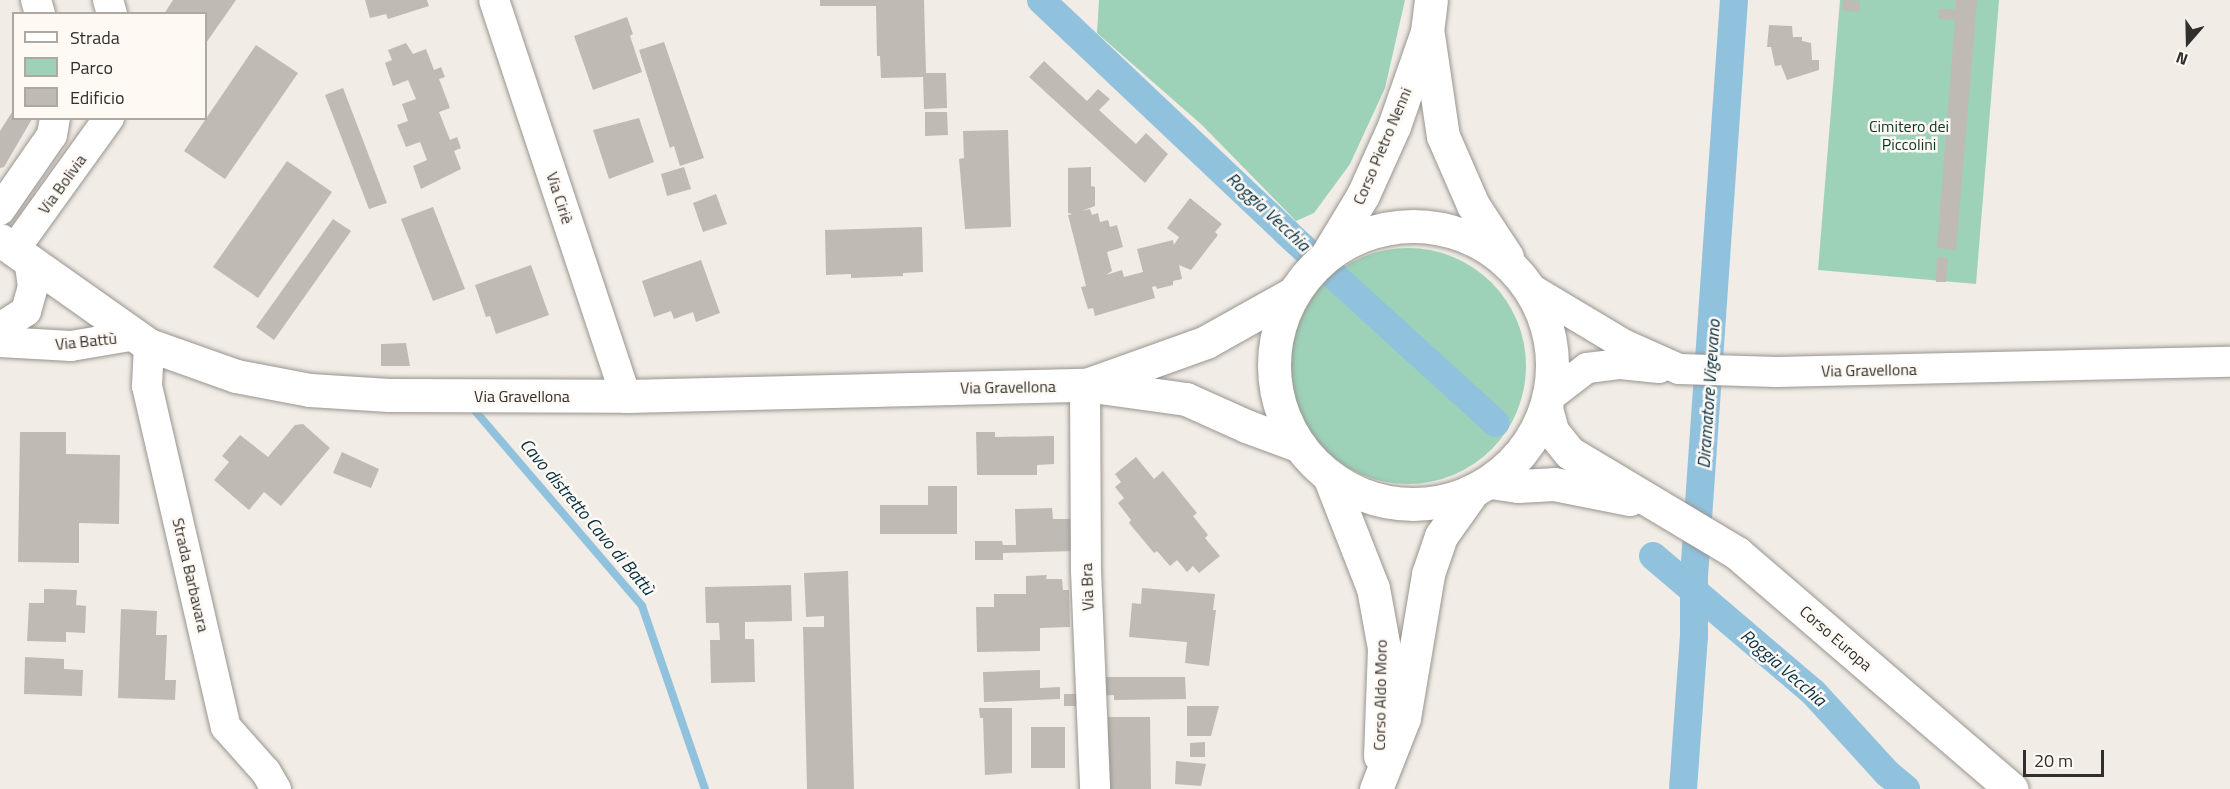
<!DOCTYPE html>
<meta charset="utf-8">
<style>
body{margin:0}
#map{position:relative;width:2230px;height:789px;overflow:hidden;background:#f1ece6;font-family:"Titillium Web",sans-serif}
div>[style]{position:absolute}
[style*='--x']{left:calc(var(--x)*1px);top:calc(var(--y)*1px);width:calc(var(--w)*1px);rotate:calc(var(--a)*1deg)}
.green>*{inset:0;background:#9dd1b8}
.round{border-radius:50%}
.stream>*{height:8px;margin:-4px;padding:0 4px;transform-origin:4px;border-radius:4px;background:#90c2de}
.canal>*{height:28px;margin:-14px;padding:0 14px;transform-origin:14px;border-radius:14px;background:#90c2de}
.building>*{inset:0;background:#bfbab4}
.roads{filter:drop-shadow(0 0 2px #99948f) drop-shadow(0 0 2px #99948f)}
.street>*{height:30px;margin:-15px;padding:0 15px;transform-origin:15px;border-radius:15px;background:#fff}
.secondary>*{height:33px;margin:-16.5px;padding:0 16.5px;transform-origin:16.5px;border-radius:16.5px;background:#fff}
.secondary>.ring{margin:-16.5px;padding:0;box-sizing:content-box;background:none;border:33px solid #fff;border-radius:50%}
span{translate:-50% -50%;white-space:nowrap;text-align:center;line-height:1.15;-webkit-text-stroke:5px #fff9f4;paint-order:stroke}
.park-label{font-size:16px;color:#093726}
.street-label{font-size:16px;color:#312f2d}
.water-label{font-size:18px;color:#043044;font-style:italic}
.legend{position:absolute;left:12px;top:12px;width:195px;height:108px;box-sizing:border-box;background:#fff9f4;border:2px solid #ada8a4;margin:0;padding:8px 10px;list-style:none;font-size:18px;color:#312f2d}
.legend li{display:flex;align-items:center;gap:12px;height:30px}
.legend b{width:30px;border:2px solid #ada8a4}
.north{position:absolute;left:2158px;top:12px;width:60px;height:60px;-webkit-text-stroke:4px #fff9f4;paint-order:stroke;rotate:200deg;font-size:16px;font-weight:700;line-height:24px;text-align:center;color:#312f2d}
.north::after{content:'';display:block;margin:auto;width:21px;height:27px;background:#312f2d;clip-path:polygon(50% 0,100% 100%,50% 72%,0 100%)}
.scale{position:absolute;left:2023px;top:750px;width:81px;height:27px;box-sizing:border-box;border:3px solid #312f2d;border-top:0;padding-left:8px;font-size:18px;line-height:21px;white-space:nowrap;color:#312f2d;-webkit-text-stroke:4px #fff9f4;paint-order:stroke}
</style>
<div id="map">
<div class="green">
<i style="clip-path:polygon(1099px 0,1405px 0,1385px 88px,1350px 164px,1314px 213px,1296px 221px,1202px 125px,1097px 33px)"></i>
<i style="clip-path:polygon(1840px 0,1999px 0,1976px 284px,1818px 270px)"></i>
<i class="round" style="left:1290px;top:248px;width:236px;height:236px"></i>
</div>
<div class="stream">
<i style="--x:476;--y:412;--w:255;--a:49.4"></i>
<i style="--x:642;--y:606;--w:194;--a:71"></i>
</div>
<div class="canal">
<i style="--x:1041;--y:0;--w:339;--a:43.4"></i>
<i style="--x:1287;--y:233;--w:282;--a:42.3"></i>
<i style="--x:1653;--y:556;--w:210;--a:40.4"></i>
<i style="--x:1813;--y:692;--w:110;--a:47.6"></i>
<i style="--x:1887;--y:773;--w:25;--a:40"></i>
<i style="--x:1683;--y:789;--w:152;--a:-85.9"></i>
<i style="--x:1694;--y:637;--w:61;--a:-90"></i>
<i style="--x:1694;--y:576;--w:577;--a:-86.03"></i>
</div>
<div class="building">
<i style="clip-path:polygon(173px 0,236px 0,206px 43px,206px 14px,164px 14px)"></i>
<i style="clip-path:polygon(365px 0,427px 0,429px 6px,388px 19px,386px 14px,370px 18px)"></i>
<i style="clip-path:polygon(820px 0,924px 0,926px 73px,946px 73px,947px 108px,924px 109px,923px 77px,881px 78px,880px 56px,877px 56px,876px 6px,820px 6px)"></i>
<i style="clip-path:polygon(1843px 0,1860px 1px,1859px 12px,1842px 10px)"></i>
<i style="clip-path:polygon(1956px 0,1977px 0,1956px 250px,1937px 248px,1955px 20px,1938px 19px,1939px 9px,1956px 9px)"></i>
<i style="clip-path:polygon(627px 17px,633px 34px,630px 36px,642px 72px,593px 90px,574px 36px)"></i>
<i style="clip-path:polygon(1769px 25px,1792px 26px,1793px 37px,1802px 37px,1802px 41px,1811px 43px,1812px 60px,1819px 60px,1819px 70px,1787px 80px,1781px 65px,1775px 66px,1771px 47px,1767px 47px)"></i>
<i style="clip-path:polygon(664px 42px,704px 158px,680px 166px,674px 146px,670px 148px,639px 50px)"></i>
<i style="clip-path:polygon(406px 43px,413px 54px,426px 49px,434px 70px,441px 67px,445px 77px,439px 79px,450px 108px,439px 112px,450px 140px,457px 137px,461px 148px,454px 151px,461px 169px,421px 189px,413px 166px,427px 160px,420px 142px,406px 147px,397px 125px,408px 121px,402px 104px,416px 99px,408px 80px,393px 86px,385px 63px,392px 60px,388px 50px)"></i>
<i style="clip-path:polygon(256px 45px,298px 73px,225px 179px,184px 151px)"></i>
<i style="clip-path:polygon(1044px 61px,1087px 101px,1098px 89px,1110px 99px,1099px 110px,1136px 144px,1146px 133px,1168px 154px,1145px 183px,1029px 77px)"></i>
<i style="clip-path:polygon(343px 88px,387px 203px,369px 209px,325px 95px)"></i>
<i style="clip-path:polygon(14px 109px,14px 118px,32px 119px,4px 167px,0 168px,0 131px)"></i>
<i style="clip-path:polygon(925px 112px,947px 112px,948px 135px,925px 136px)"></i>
<i style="clip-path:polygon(639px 118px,654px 162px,609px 179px,593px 130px)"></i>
<i style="clip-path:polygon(1008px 130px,1011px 227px,965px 229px,959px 159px,964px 158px,963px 131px)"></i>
<i style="clip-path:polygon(287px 161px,332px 192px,258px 298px,213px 267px)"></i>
<i style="clip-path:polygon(684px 167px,691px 189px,667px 196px,661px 174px)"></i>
<i style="clip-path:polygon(1091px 167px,1091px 186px,1095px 187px,1095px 206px,1081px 211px,1090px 209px,1092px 215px,1098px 213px,1100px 222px,1108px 220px,1110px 227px,1117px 225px,1123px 247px,1107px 252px,1112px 271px,1106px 275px,1122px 270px,1124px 277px,1143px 272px,1137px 249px,1173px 240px,1174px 245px,1179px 237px,1167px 228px,1190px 198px,1222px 224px,1215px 232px,1218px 235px,1191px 270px,1179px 265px,1182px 279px,1173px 281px,1173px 285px,1157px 289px,1156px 286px,1152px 287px,1155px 298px,1095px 316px,1093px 308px,1088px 309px,1081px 287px,1086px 286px,1068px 215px,1073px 214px,1068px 213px,1068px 168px)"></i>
<i style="clip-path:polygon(716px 194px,727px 224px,703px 232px,693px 203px)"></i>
<i style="clip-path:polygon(433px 207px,465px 289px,433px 301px,401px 219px)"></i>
<i style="clip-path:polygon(333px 219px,351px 231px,274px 340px,256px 327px)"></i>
<i style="clip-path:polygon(922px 227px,923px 272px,903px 273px,903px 276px,851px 278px,851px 274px,826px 275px,825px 230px)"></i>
<i style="clip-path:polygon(1937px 257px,1948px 258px,1946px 282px,1936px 282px)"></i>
<i style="clip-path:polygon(701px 260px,720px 313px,696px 322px,693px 312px,674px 319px,671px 311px,654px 317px,642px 281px)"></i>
<i style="clip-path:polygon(531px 265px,549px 315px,496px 334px,490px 316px,486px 317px,475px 285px)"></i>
<i style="clip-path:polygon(406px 343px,410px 366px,381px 366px,381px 344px)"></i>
<i style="clip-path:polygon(303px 424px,330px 448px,281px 506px,264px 492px,249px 510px,214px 480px,229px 462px,222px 456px,240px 435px,268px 457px,295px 425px)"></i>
<i style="clip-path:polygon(20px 432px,66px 432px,66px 454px,120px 455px,119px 524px,79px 523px,79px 563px,18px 562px)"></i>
<i style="clip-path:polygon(976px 432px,995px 432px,995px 437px,1054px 436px,1054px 464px,1037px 465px,1037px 475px,977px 475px)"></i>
<i style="clip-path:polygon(342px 452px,379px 469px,371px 488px,333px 473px)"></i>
<i style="clip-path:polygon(1136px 457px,1154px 479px,1163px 471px,1197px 513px,1193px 516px,1208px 535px,1205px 538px,1220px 556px,1199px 573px,1193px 566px,1187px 572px,1177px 560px,1170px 566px,1157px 551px,1154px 553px,1129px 523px,1131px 520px,1118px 503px,1124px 498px,1115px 487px,1121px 482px,1115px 474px)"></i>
<i style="clip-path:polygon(928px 486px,957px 486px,957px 534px,880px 534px,880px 505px,928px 505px)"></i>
<i style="clip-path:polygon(1052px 508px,1053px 519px,1073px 519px,1074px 551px,1003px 553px,1003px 560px,975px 560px,975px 541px,1002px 541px,1003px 545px,1016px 545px,1015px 509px)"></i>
<i style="clip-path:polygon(848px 571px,854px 789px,807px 789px,803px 627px,824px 627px,824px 616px,806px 617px,804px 573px)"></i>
<i style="clip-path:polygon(1047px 575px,1046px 579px,1062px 579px,1063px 590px,1069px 590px,1070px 627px,1040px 628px,1040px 651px,977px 652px,976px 607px,994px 607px,994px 594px,1026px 594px,1026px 576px)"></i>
<i style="clip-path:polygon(791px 585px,792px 621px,745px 622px,745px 639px,754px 639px,755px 682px,711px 683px,710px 640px,720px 640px,719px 623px,706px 623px,705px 587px)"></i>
<i style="clip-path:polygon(1142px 588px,1215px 594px,1213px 610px,1216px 610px,1209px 666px,1185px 663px,1187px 642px,1129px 637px,1132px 603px,1141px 604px)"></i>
<i style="clip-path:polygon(44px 589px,77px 590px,76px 605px,86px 606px,85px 633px,66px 632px,66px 642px,27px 641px,29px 603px,44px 603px)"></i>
<i style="clip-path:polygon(121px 609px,157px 611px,156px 635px,167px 635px,165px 680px,176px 680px,175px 700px,118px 698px)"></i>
<i style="clip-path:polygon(25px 657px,64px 659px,64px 669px,83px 670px,82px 696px,24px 694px)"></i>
<i style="clip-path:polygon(1040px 670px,1040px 688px,1060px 687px,1060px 699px,984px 702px,983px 672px)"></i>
<i style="clip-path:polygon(1099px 677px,1185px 677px,1186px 699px,1114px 700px,1114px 695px,1099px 696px)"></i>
<i style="clip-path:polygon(1064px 694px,1077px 694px,1077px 706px,1064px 706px)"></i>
<i style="clip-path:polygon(1187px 706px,1219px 706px,1211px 736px,1187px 736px)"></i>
<i style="clip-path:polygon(979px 708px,1012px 708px,1012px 773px,985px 775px,983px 718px,980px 718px)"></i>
<i style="clip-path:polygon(1108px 717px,1150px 717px,1151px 789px,1108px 789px)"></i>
<i style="clip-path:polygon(1031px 727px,1065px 727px,1065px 768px,1031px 768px)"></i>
<i style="clip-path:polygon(1205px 742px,1205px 757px,1190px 757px,1190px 743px)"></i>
<i style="clip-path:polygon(1176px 761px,1206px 764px,1201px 786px,1175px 784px)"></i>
</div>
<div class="roads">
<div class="street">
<i style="--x:36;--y:0;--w:15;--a:74"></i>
<i style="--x:108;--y:0;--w:15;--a:74"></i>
<i style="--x:494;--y:0;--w:417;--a:71.6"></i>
<i style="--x:0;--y:210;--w:91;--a:-55.3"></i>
<i style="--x:52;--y:135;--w:17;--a:-80"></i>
<i style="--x:14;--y:250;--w:163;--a:-54.3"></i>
<i style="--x:1528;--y:287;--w:113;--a:30.9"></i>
<i style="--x:1625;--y:345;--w:59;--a:24"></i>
<i style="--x:1679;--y:369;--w:97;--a:1.8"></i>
<i style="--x:1776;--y:372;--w:454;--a:-1.3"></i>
<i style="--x:0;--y:328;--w:31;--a:-33"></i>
<i style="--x:26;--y:311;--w:25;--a:-74"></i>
<i style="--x:33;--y:287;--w:27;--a:-98"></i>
<i style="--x:0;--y:342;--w:71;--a:3.2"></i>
<i style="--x:71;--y:346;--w:66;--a:-9.6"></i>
<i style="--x:149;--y:345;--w:41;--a:92.8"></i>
<i style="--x:147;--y:386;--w:350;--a:77"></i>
<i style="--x:226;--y:727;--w:60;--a:48.4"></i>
<i style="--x:266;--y:772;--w:20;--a:60"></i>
<i style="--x:1085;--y:385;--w:186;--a:89.7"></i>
<i style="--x:1086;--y:571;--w:218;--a:87.6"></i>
<i style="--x:1549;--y:397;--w:48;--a:-37.3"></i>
<i style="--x:1587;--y:368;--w:34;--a:-7"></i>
<i style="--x:1621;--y:364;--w:38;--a:6"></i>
</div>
<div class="secondary">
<i style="--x:1428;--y:35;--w:102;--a:81.6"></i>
<i style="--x:1443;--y:136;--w:75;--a:66.5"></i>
<i style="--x:1473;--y:205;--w:62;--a:56.8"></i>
<i class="ring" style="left:1274px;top:226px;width:245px;height:245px"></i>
<i style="--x:0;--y:240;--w:182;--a:35.2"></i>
<i style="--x:149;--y:345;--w:92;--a:19.6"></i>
<i style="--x:236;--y:376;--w:75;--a:10.7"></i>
<i style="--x:310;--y:390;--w:79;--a:3.6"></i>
<i style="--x:389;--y:395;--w:237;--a:0.2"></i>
<i style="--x:626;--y:396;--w:459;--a:-1.4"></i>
<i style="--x:1085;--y:385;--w:102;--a:7.9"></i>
<i style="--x:1186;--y:399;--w:66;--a:24.2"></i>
<i style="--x:1246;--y:426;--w:58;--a:20.3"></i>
<i style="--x:1328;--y:253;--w:68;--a:-58.9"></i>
<i style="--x:1363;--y:195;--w:76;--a:-65.8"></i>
<i style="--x:1394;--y:126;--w:100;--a:-70.7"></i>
<i style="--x:1427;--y:32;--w:32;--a:-83"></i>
<i style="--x:1089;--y:384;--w:124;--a:-19.7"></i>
<i style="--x:1206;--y:342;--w:98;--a:-29.2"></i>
<i style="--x:1546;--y:408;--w:24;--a:75"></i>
<i style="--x:1552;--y:431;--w:28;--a:51"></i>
<i style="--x:1570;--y:453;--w:195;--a:30.9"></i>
<i style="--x:1737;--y:553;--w:362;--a:40.7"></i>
<i style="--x:1329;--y:476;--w:120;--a:68.6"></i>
<i style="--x:1373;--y:588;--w:61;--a:79.6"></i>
<i style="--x:1384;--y:648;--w:108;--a:92.1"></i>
<i style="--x:1490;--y:482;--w:28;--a:8"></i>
<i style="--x:1518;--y:486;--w:36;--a:-3"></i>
<i style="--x:1554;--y:484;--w:77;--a:11.2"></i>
<i style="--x:1376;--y:789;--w:76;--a:-68.5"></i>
<i style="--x:1404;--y:718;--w:146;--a:-80.5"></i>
<i style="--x:1428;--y:574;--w:40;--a:-71.1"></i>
<i style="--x:1441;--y:536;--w:55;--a:-54.6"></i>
</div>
</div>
<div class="park-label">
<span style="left:1909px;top:135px">Cimitero dei<br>Piccolini</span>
</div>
<div class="street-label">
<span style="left:1382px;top:146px;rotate:-67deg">Corso Pietro Nenni</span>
<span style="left:62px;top:184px;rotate:-54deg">Via Bolivia</span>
<span style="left:560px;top:198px;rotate:72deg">Via Ciriè</span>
<span style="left:86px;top:341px;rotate:-6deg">Via Battù</span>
<span style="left:1869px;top:370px;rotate:-1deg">Via Gravellona</span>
<span style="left:1008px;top:387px;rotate:-1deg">Via Gravellona</span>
<span style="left:522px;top:396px">Via Gravellona</span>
<span style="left:191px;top:575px;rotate:77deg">Strada Barbavara</span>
<span style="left:1087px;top:587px;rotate:-92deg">Via Bra</span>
<span style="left:1836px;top:638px;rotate:41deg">Corso Europa</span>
<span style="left:1380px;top:695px;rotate:-89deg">Corso Aldo Moro</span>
</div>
<div class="water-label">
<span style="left:1268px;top:212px;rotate:43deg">Roggia Vecchia</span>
<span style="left:1709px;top:394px;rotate:-86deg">Diramatore Vigevano</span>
<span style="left:587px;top:517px;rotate:50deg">Cavo distretto Cavo di Battù</span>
<span style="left:1783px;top:668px;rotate:41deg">Roggia Vecchia</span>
</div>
<ul class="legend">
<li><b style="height:8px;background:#fff"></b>Strada</li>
<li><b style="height:16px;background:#9dd1b8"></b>Parco</li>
<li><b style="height:16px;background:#bfbab4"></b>Edificio</li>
</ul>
<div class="north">N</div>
<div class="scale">20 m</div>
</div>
